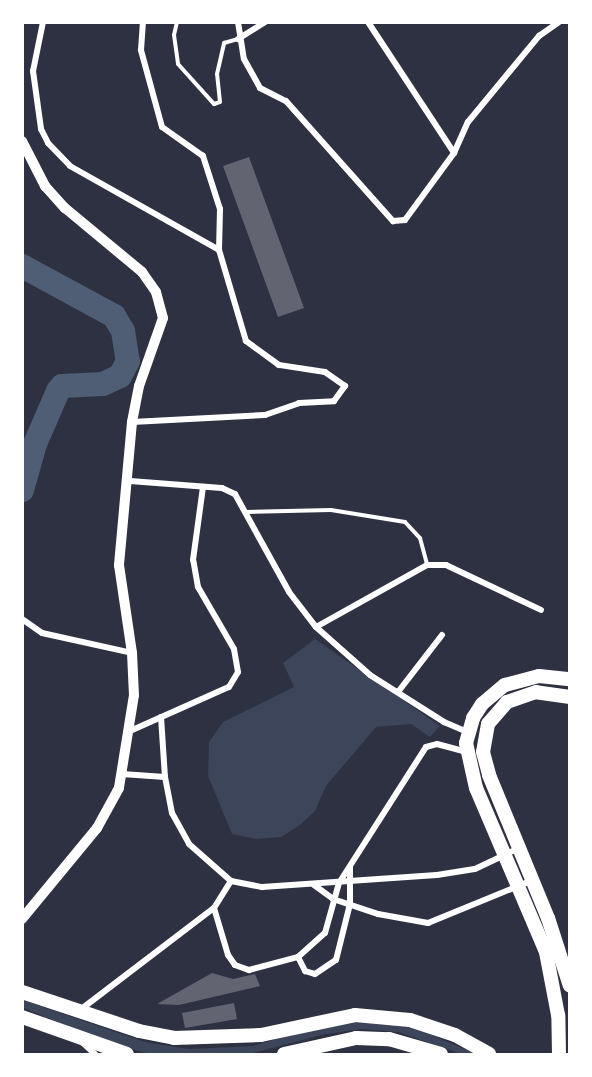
<!DOCTYPE html>
<style>
body{margin:0}
#map{position:relative;width:592px;height:1077px;overflow:hidden;background:#2d3142;font-family:"IBM Plex Serif",serif}
div>[style]{position:absolute}
[style*='--x']{left:calc(var(--x)*1px);top:calc(var(--y)*1px);width:calc(var(--w)*1px);rotate:calc(var(--a)*1deg)}
.green>*{inset:0;background:#3c4559}
.river>*{height:24px;margin:-12px;padding:0 12px;transform-origin:12px;border-radius:12px;background:#4f5d75}
.building>*{inset:0;background:#626471}
.service>*{height:4px;margin:-2px;padding:0 2px;transform-origin:2px;border-radius:2px;background:#fff}
.minor>*{height:6px;margin:-3px;padding:0 3px;transform-origin:3px;border-radius:3px;background:#fff}
.tertiary>*{height:10px;margin:-5px;padding:0 5px;transform-origin:5px;border-radius:5px;background:#fff}
.trunk>*{height:14px;margin:-7px;padding:0 7px;transform-origin:7px;border-radius:7px;background:#fff}
span{translate:-50% -50%;white-space:nowrap;text-align:center;line-height:1.15;-webkit-text-stroke:6px #fff;paint-order:stroke}
.frame{position:absolute;inset:0;border:24px solid #fff;pointer-events:none}
</style>
<div id="map">
<div class="green">
<i style="clip-path:polygon(315px 639px,440px 726px,430px 737px,411px 724px,376px 727px,326px 786px,315px 811px,300px 825px,281px 837px,256px 839px,232px 834px,208px 776px,209px 742px,223px 722px,294px 687px,283px 663px)"></i>
<i style="clip-path:polygon(22px 1000px,145px 1042px,188px 1049px,253px 1046px,315px 1027px,363px 1020px,410px 1026px,476px 1054px,461px 1054px,398px 1032px,362px 1029px,326px 1034px,249px 1054px,150px 1054px,116px 1045px,23px 1008px)"></i>
</div>
<div class="river">
<i style="--x:22;--y:266;--w:105;--a:28.5"></i>
<i style="--x:114;--y:316;--w:17;--a:59"></i>
<i style="--x:123;--y:331;--w:30;--a:81"></i>
<i style="--x:128;--y:361;--w:17;--a:118"></i>
<i style="--x:120;--y:376;--w:19;--a:155"></i>
<i style="--x:103;--y:384;--w:41;--a:177.2"></i>
<i style="--x:62;--y:386;--w:6;--a:129"></i>
<i style="--x:58;--y:391;--w:58;--a:113.5"></i>
<i style="--x:35;--y:444;--w:48;--a:105.8"></i>
</div>
<div class="building">
<i style="clip-path:polygon(249px 157px,304px 308px,278px 317px,223px 166px)"></i>
<i style="clip-path:polygon(212px 973px,233px 979px,255px 974px,260px 986px,179px 1005px,157px 1004px)"></i>
<i style="clip-path:polygon(234px 1003px,237px 1019px,185px 1028px,182px 1013px)"></i>
</div>
<div class="service">
<i style="--x:177;--y:22;--w:13;--a:103"></i>
<i style="--x:174;--y:35;--w:29;--a:82"></i>
<i style="--x:178;--y:64;--w:54;--a:48"></i>
<i style="--x:214;--y:104;--w:6;--a:-18"></i>
<i style="--x:220;--y:102;--w:28;--a:-96"></i>
<i style="--x:217;--y:74;--w:32;--a:-77"></i>
<i style="--x:224;--y:43;--w:15;--a:-16"></i>
<i style="--x:247;--y:512;--w:84;--a:-1.4"></i>
<i style="--x:331;--y:510;--w:75;--a:9.2"></i>
<i style="--x:405;--y:522;--w:22;--a:47"></i>
<i style="--x:420;--y:538;--w:28;--a:75"></i>
</div>
<div class="minor">
<i style="--x:43;--y:22;--w:50;--a:101.5"></i>
<i style="--x:33;--y:71;--w:59;--a:82.1"></i>
<i style="--x:41;--y:129;--w:16;--a:63"></i>
<i style="--x:48;--y:143;--w:32;--a:46"></i>
<i style="--x:70;--y:166;--w:171;--a:29.4"></i>
<i style="--x:238;--y:22;--w:37;--a:81"></i>
<i style="--x:244;--y:59;--w:33;--a:61"></i>
<i style="--x:260;--y:88;--w:29;--a:27"></i>
<i style="--x:286;--y:101;--w:161;--a:48.3"></i>
<i style="--x:393;--y:221;--w:12;--a:-5"></i>
<i style="--x:405;--y:220;--w:83;--a:-53.8"></i>
<i style="--x:454;--y:153;--w:34;--a:-66"></i>
<i style="--x:468;--y:122;--w:112;--a:-50.5"></i>
<i style="--x:539;--y:36;--w:24;--a:-35"></i>
<i style="--x:368;--y:22;--w:157;--a:56.7"></i>
<i style="--x:238;--y:39;--w:32;--a:-32"></i>
<i style="--x:132;--y:422;--w:133;--a:-3"></i>
<i style="--x:265;--y:415;--w:36;--a:-19"></i>
<i style="--x:299;--y:403;--w:35;--a:-3"></i>
<i style="--x:334;--y:401;--w:19;--a:-54"></i>
<i style="--x:345;--y:386;--w:24;--a:-145"></i>
<i style="--x:325;--y:372;--w:47;--a:-171.3"></i>
<i style="--x:279;--y:365;--w:41;--a:-144"></i>
<i style="--x:246;--y:341;--w:95;--a:-106.5"></i>
<i style="--x:219;--y:250;--w:41;--a:-88.6"></i>
<i style="--x:220;--y:209;--w:56;--a:-107.8"></i>
<i style="--x:203;--y:156;--w:50;--a:-144.7"></i>
<i style="--x:162;--y:127;--w:80;--a:-105.3"></i>
<i style="--x:141;--y:50;--w:28;--a:-86"></i>
<i style="--x:130;--y:481;--w:92;--a:4.4"></i>
<i style="--x:222;--y:488;--w:14;--a:25"></i>
<i style="--x:235;--y:494;--w:112;--a:61.1"></i>
<i style="--x:289;--y:592;--w:44;--a:52.4"></i>
<i style="--x:316;--y:627;--w:72;--a:41.6"></i>
<i style="--x:370;--y:675;--w:88;--a:32.4"></i>
<i style="--x:444;--y:722;--w:26;--a:23"></i>
<i style="--x:22;--y:619;--w:24;--a:35"></i>
<i style="--x:42;--y:633;--w:92;--a:12.5"></i>
<i style="--x:316;--y:627;--w:127;--a:-29.2"></i>
<i style="--x:427;--y:565;--w:19;--a:0"></i>
<i style="--x:446;--y:565;--w:105;--a:25.3"></i>
<i style="--x:398;--y:692;--w:72;--a:-52.3"></i>
<i style="--x:161;--y:717;--w:60;--a:86.2"></i>
<i style="--x:165;--y:777;--w:37;--a:79"></i>
<i style="--x:172;--y:813;--w:35;--a:61"></i>
<i style="--x:189;--y:844;--w:56;--a:41.4"></i>
<i style="--x:231;--y:881;--w:32;--a:11"></i>
<i style="--x:262;--y:887;--w:175;--a:-3.9"></i>
<i style="--x:437;--y:875;--w:38;--a:-9"></i>
<i style="--x:475;--y:869;--w:49;--a:-25.5"></i>
<i style="--x:130;--y:731;--w:108;--a:-24"></i>
<i style="--x:229;--y:687;--w:17;--a:-59"></i>
<i style="--x:238;--y:672;--w:23;--a:-100"></i>
<i style="--x:234;--y:649;--w:72;--a:-120.1"></i>
<i style="--x:198;--y:587;--w:27;--a:-100"></i>
<i style="--x:193;--y:560;--w:74;--a:-82.2"></i>
<i style="--x:122;--y:774;--w:43;--a:4"></i>
<i style="--x:314;--y:885;--w:24;--a:36"></i>
<i style="--x:333;--y:899;--w:47;--a:18.4"></i>
<i style="--x:378;--y:914;--w:51;--a:10.2"></i>
<i style="--x:428;--y:923;--w:113;--a:-22.3"></i>
<i style="--x:214;--y:908;--w:49;--a:73.4"></i>
<i style="--x:228;--y:955;--w:12;--a:55"></i>
<i style="--x:235;--y:965;--w:15;--a:20"></i>
<i style="--x:249;--y:970;--w:51;--a:-14.9"></i>
<i style="--x:298;--y:957;--w:36;--a:-42"></i>
<i style="--x:325;--y:933;--w:52;--a:-74.4"></i>
<i style="--x:339;--y:883;--w:161;--a:-57.4"></i>
<i style="--x:426;--y:747;--w:11;--a:-15"></i>
<i style="--x:437;--y:744;--w:30;--a:15"></i>
<i style="--x:298;--y:957;--w:16;--a:63"></i>
<i style="--x:305;--y:971;--w:10;--a:17"></i>
<i style="--x:315;--y:974;--w:25;--a:-34"></i>
<i style="--x:336;--y:960;--w:58;--a:-76"></i>
<i style="--x:350;--y:904;--w:37;--a:-90"></i>
<i style="--x:80;--y:1010;--w:168;--a:-37.3"></i>
<i style="--x:214;--y:908;--w:32;--a:-58"></i>
<i style="--x:82;--y:1042;--w:18;--a:43"></i>
</div>
<div class="tertiary">
<i style="--x:22;--y:141;--w:51;--a:62.9"></i>
<i style="--x:45;--y:186;--w:30;--a:48"></i>
<i style="--x:65;--y:208;--w:100;--a:39.7"></i>
<i style="--x:142;--y:272;--w:24;--a:55"></i>
<i style="--x:156;--y:292;--w:27;--a:75"></i>
<i style="--x:163;--y:318;--w:72;--a:109.4"></i>
<i style="--x:139;--y:386;--w:37;--a:101"></i>
<i style="--x:132;--y:422;--w:144;--a:95.2"></i>
<i style="--x:119;--y:565;--w:89;--a:81.6"></i>
<i style="--x:132;--y:653;--w:42;--a:87.3"></i>
<i style="--x:134;--y:695;--w:94;--a:99.2"></i>
<i style="--x:119;--y:788;--w:46;--a:118.8"></i>
<i style="--x:97;--y:828;--w:118;--a:129.5"></i>
</div>
<div class="trunk">
<i style="--x:570;--y:697;--w:34;--a:-172"></i>
<i style="--x:536;--y:692;--w:31;--a:161"></i>
<i style="--x:507;--y:702;--w:29;--a:131"></i>
<i style="--x:488;--y:724;--w:28;--a:100"></i>
<i style="--x:483;--y:752;--w:24;--a:75"></i>
<i style="--x:489;--y:775;--w:155;--a:67.6"></i>
<i style="--x:548;--y:918;--w:71;--a:72.1"></i>
<i style="--x:22;--y:992;--w:123;--a:18.4"></i>
<i style="--x:139;--y:1031;--w:36;--a:11"></i>
<i style="--x:174;--y:1038;--w:87;--a:-2"></i>
<i style="--x:261;--y:1035;--w:96;--a:-12"></i>
<i style="--x:355;--y:1015;--w:55;--a:5.2"></i>
<i style="--x:410;--y:1020;--w:47;--a:18.4"></i>
<i style="--x:455;--y:1035;--w:39;--a:29"></i>
<i style="--x:22;--y:1017;--w:111;--a:19.4"></i>
<i style="--x:284;--y:1054;--w:74;--a:-12.5"></i>
<i style="--x:356;--y:1038;--w:33;--a:2"></i>
<i style="--x:389;--y:1039;--w:54;--a:16.1"></i>
<i style="--x:559;--y:1054;--w:39;--a:-91"></i>
<i style="--x:558;--y:1015;--w:64;--a:-100.8"></i>
<i style="--x:546;--y:952;--w:178;--a:-113.1"></i>
<i style="--x:476;--y:788;--w:46;--a:-102.5"></i>
<i style="--x:466;--y:743;--w:26;--a:-74"></i>
<i style="--x:473;--y:718;--w:17;--a:-57"></i>
<i style="--x:482;--y:704;--w:30;--a:-40"></i>
<i style="--x:505;--y:685;--w:35;--a:-15"></i>
<i style="--x:539;--y:676;--w:31;--a:6"></i>
</div>
<div class="frame"></div>
</div>
